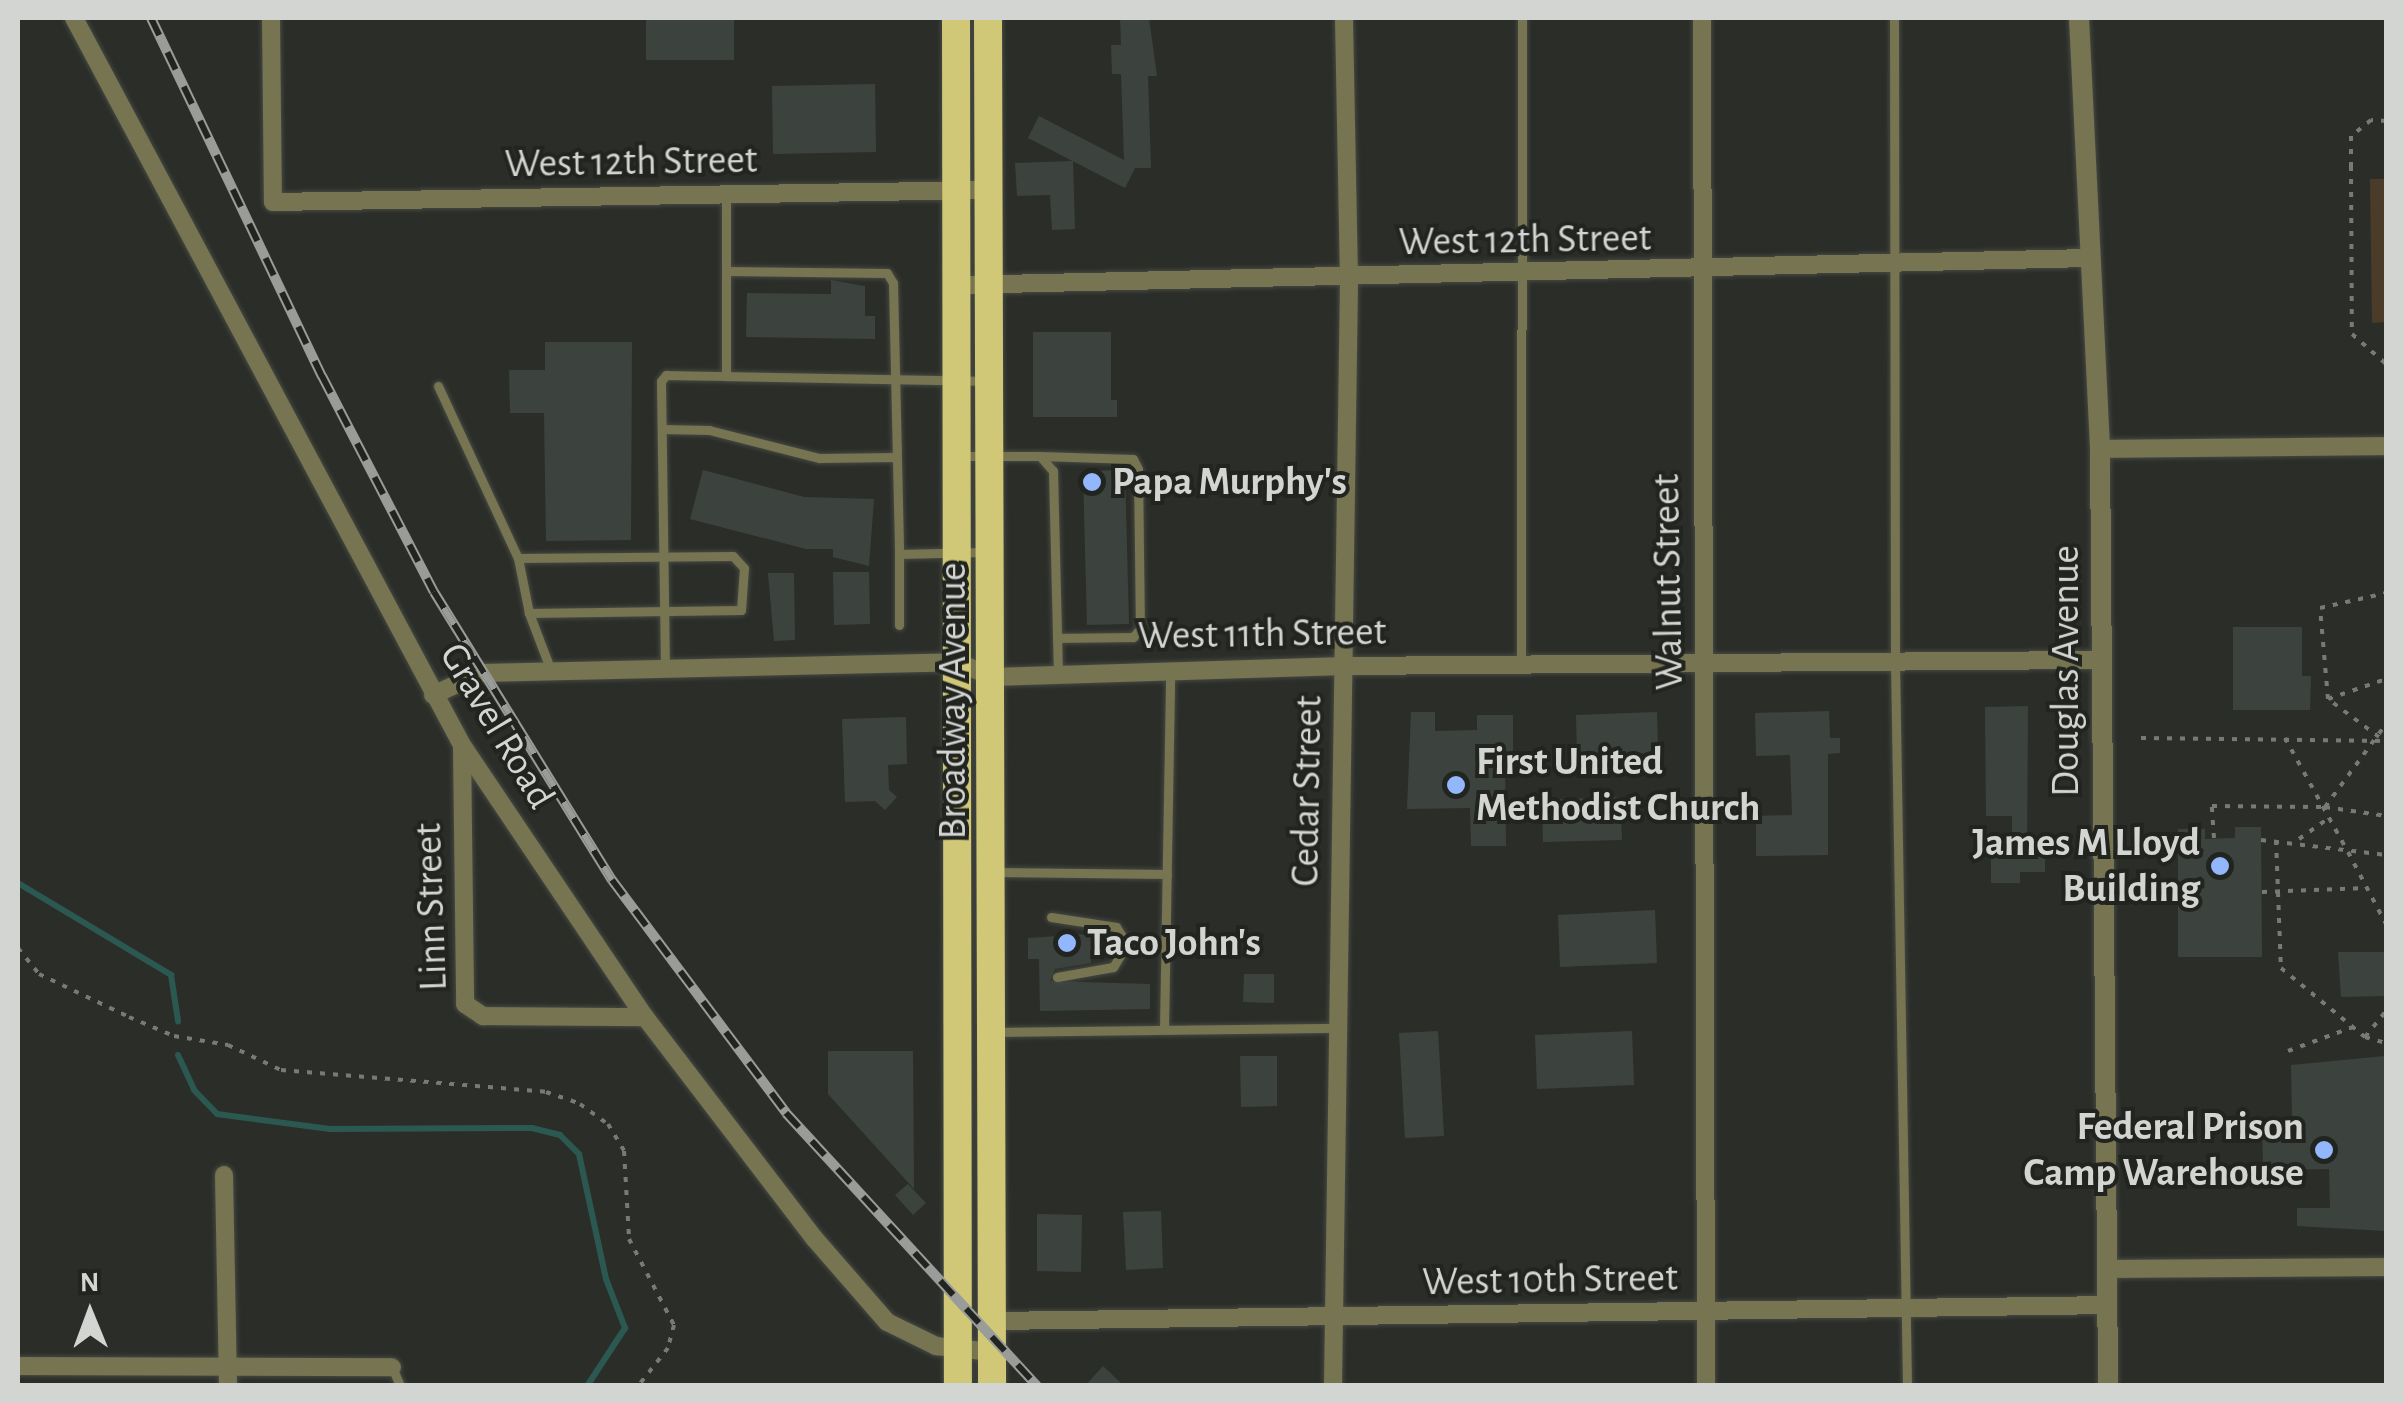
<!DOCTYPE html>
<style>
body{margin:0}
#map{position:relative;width:2404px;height:1403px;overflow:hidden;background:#2b2e28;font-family:"Alegreya Sans",sans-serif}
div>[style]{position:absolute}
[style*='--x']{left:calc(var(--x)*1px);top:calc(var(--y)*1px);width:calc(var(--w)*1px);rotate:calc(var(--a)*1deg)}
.green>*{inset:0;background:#4a3c28}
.stream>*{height:6px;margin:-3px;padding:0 3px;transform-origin:3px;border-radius:3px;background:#2b5952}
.building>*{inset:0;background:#3c433e}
.path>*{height:4px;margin-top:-2px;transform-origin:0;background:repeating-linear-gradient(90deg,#777a75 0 5px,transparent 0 13px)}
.roads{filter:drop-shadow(0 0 2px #464943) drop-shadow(0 0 2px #464943)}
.service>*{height:9px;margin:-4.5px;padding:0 4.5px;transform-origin:4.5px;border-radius:4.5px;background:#777451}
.minor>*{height:18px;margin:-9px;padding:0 9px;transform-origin:9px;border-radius:9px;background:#777451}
.tertiary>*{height:20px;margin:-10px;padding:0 10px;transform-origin:10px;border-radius:10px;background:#777451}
.trunk>*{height:28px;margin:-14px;padding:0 14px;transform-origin:14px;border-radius:14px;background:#d0c877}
.rail>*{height:10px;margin-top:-5px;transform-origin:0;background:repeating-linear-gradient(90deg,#21241f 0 19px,#999c98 0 38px);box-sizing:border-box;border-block:2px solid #999c98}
.dots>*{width:28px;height:28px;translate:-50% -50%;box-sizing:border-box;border:5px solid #21241f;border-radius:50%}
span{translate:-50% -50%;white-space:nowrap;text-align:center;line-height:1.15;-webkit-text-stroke:8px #21241f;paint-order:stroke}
.street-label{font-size:40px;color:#d3d5d2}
.poi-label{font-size:40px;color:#d3d5d2;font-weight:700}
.left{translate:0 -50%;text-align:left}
.right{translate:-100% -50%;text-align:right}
.frame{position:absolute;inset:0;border:20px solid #d3d5d2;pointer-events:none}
.north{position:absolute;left:40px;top:1263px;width:100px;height:100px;-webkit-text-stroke:8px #21241f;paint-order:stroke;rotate:359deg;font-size:28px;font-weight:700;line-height:40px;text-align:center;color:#d3d5d2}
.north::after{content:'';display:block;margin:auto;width:35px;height:45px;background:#d3d5d2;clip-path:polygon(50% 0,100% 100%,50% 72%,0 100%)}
</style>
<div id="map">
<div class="green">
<i style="clip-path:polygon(2370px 179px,2386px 179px,2386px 322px,2372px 323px)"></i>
</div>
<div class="stream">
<i style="--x:18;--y:883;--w:179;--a:31"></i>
<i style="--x:171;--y:975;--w:47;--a:81.3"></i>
<i style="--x:178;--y:1055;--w:38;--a:65"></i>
<i style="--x:194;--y:1090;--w:33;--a:46"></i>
<i style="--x:217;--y:1114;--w:114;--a:7.6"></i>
<i style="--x:330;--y:1129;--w:202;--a:-0.3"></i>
<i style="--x:532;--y:1128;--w:29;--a:14"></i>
<i style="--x:560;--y:1135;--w:27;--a:45"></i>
<i style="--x:579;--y:1154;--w:128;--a:77.8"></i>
<i style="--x:606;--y:1279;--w:53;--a:68.8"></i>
<i style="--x:625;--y:1328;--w:69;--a:123.2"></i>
</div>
<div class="building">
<i style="clip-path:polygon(646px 18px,734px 18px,734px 60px,646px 60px)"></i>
<i style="clip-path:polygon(1120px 18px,1149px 18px,1157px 76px,1148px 76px,1151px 168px,1135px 168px,1125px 188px,1028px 138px,1039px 116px,1124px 160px,1121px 74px,1112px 74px,1111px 45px,1121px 45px)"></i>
<i style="clip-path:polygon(875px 84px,876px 152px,773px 154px,772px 86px)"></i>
<i style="clip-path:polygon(1073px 161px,1075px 229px,1052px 230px,1050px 195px,1017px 196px,1015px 163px)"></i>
<i style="clip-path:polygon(831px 280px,865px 286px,865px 316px,875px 316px,875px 339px,746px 337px,747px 293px,831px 294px)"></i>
<i style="clip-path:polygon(1033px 332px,1111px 332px,1111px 400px,1117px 400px,1117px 417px,1033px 417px)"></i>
<i style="clip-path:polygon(545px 342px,632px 342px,631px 540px,546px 541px,544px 413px,510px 413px,509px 370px,545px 370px)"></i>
<i style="clip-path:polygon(703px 470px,804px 497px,874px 499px,869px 566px,833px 557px,833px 549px,806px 549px,690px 519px)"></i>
<i style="clip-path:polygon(1125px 470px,1129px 624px,1087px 625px,1083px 471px)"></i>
<i style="clip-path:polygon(833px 572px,869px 572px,870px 624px,834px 625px)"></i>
<i style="clip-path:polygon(768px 573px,794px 573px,795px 640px,774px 641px)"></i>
<i style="clip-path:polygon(2233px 627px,2302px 627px,2302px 676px,2311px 676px,2310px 710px,2233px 710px)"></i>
<i style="clip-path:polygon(2028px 706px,2027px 850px,2045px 850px,2045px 872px,2020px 872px,2020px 883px,1991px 883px,1991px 846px,2012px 846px,2012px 816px,1986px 816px,1985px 707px)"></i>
<i style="clip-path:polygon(1829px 711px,1830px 738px,1840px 738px,1840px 753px,1828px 754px,1828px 855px,1756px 856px,1756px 816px,1792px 815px,1790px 755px,1756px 756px,1755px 713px)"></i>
<i style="clip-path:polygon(1411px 712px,1435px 712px,1435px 731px,1477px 730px,1477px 715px,1513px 715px,1513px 761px,1505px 762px,1506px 846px,1471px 846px,1470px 808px,1407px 809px)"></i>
<i style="clip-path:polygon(1657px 712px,1658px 753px,1577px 755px,1576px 715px)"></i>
<i style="clip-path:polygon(906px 717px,907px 764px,888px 765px,889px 790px,897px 797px,885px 810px,875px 801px,845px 802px,842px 719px)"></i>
<i style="clip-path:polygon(1620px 797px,1622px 840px,1543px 842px,1542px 800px)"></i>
<i style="clip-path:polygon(2235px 827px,2261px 827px,2262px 957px,2178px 957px,2178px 829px,2205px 829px,2205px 839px,2235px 838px)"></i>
<i style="clip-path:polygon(1655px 910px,1657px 963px,1560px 967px,1558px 915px)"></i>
<i style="clip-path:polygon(1104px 933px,1106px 948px,1090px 950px,1091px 963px,1055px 969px,1050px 981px,1150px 984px,1150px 1009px,1040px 1011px,1039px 959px,1028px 959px,1028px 938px)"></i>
<i style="clip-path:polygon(2338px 952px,2386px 952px,2386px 996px,2341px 997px)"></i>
<i style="clip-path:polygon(1244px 974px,1274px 974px,1274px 1003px,1243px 1002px)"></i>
<i style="clip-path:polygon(1438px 1031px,1444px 1136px,1405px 1138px,1399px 1033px)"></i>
<i style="clip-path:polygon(1632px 1031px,1634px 1085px,1537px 1089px,1535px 1035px)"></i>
<i style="clip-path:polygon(828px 1051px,913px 1051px,914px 1189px,828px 1094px)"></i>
<i style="clip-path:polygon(1240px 1056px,1277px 1056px,1277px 1106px,1241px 1107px)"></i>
<i style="clip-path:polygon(2385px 1056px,2386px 1231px,2297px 1226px,2297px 1208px,2330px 1208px,2329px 1169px,2263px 1170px,2262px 1120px,2292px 1120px,2291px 1065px)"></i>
<i style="clip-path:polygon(908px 1184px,926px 1203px,913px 1215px,895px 1195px)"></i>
<i style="clip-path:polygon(1161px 1211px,1163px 1268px,1126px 1270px,1123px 1212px)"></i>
<i style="clip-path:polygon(1037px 1214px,1082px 1215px,1081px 1272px,1037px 1271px)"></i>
<i style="clip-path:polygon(1103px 1366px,1124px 1386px,1085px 1386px)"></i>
</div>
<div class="path">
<i style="--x:2386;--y:121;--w:15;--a:-176"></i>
<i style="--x:2371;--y:120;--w:26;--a:141"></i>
<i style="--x:2351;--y:136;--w:30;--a:90"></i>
<i style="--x:2351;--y:166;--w:168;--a:89.7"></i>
<i style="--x:2352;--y:334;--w:45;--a:41.4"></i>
<i style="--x:2328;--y:699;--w:61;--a:-19"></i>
<i style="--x:2379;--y:737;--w:64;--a:-143.3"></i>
<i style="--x:2328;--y:699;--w:91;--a:-95"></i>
<i style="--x:2320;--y:608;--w:68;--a:-12.8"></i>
<i style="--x:2141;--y:738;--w:245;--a:0.7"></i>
<i style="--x:2285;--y:738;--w:130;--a:61.1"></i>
<i style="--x:2325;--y:807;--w:103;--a:-53.7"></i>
<i style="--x:2214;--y:838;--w:32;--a:-94"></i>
<i style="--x:2212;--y:806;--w:113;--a:0.5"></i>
<i style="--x:2325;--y:807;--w:62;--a:8.4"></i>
<i style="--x:2299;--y:839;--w:38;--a:-35"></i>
<i style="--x:2261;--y:840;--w:126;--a:6.8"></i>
<i style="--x:2276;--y:840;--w:128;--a:87.8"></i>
<i style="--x:2281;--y:968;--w:109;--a:39.4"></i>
<i style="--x:2365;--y:1037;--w:22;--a:16"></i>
<i style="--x:2348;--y:852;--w:81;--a:62.2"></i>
<i style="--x:2262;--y:892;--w:105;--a:-2.2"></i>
<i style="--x:18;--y:948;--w:33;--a:51"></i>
<i style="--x:39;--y:974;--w:100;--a:25.5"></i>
<i style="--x:129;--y:1017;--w:49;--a:22.9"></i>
<i style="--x:174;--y:1036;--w:55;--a:9.5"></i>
<i style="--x:228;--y:1045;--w:59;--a:25.3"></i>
<i style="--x:281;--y:1070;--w:266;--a:4.7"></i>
<i style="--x:546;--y:1092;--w:36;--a:19"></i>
<i style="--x:580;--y:1104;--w:34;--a:36"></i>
<i style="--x:608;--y:1124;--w:31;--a:59"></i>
<i style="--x:624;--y:1151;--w:88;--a:86.7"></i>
<i style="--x:629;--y:1239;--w:97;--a:62.4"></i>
<i style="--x:674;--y:1325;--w:24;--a:105"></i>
<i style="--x:668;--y:1348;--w:48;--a:128.3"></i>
<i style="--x:2365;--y:1037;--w:33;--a:-51"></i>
<i style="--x:2288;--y:1051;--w:69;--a:-20.3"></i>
</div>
<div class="roads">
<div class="service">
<i style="--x:1894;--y:18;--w:644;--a:89.91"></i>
<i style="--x:1895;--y:662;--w:724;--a:89.05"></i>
<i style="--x:726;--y:196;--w:180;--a:90"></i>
<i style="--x:726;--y:376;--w:259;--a:1.1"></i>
<i style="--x:726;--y:271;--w:161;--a:0.7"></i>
<i style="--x:887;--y:273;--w:12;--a:59"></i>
<i style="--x:893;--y:283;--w:271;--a:88.7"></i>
<i style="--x:899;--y:554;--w:86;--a:-1.3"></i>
<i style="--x:438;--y:386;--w:190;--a:65.1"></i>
<i style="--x:662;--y:429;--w:47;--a:1.2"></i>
<i style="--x:709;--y:430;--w:114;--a:14.3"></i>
<i style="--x:819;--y:458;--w:77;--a:-0.7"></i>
<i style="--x:961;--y:456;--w:79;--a:0"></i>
<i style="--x:1040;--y:456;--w:20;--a:49"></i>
<i style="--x:1053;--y:471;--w:204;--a:88.6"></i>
<i style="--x:1040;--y:456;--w:93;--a:1.8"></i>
<i style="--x:1133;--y:459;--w:11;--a:63"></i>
<i style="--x:1138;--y:469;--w:160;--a:89.3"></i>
<i style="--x:1140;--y:629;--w:11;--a:131"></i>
<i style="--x:1133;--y:637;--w:76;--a:179.2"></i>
<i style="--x:899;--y:554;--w:71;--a:90"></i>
<i style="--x:529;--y:613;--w:212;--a:-0.8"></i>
<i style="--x:741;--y:610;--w:42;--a:-85.9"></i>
<i style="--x:744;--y:568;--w:16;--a:-133"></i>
<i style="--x:733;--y:556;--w:215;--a:179.5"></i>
<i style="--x:518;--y:558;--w:56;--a:78.7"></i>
<i style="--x:529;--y:613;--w:62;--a:69.2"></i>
<i style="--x:1521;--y:665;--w:647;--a:-89.91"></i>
<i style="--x:665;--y:669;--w:288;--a:-90.8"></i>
<i style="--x:661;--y:381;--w:8;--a:-50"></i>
<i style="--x:666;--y:375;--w:60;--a:1"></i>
<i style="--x:995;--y:872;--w:172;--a:0.7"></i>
<i style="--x:1051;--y:917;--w:66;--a:8.7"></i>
<i style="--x:1116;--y:927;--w:20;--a:57"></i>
<i style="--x:1127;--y:944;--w:27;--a:121"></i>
<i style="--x:1113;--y:967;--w:57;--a:169.9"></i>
<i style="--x:1164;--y:1029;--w:357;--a:-89"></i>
<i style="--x:995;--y:1032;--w:343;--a:-0.7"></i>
<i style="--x:392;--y:1367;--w:21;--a:67"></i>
</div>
<div class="minor">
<i style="--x:74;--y:18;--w:824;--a:61.91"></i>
<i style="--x:462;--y:745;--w:328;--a:56.1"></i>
<i style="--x:645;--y:1017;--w:278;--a:52.6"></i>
<i style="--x:814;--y:1238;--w:111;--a:49"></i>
<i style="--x:887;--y:1322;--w:55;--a:26.1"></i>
<i style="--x:936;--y:1346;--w:56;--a:6.1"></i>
<i style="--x:271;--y:18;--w:184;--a:89.4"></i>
<i style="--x:273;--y:202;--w:716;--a:-0.96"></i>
<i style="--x:1702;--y:18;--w:1368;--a:89.83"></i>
<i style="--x:960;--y:285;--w:1131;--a:-1.37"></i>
<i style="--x:2100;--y:449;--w:286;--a:-0.6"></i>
<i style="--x:433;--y:695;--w:53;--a:-24.6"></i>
<i style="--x:481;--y:673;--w:476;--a:-1.3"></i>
<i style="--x:957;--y:662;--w:38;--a:23"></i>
<i style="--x:992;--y:677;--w:353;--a:-1.8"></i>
<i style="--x:1345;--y:666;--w:755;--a:-0.46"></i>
<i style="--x:462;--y:746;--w:258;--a:89.3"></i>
<i style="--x:465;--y:1004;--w:22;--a:34"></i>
<i style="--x:483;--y:1016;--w:162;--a:0.4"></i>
<i style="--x:224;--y:1175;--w:211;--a:88.9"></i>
<i style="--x:2108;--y:1269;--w:278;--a:-0.4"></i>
<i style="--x:994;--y:1321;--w:1113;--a:-0.82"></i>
<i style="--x:18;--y:1366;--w:374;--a:0.2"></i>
<i style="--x:1333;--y:1386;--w:1107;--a:-89.17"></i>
<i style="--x:1349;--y:279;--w:261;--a:-91.1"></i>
</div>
<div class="tertiary">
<i style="--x:2079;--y:18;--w:432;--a:87.2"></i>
<i style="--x:2100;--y:449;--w:937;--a:89.51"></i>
</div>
<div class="trunk">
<i style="--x:956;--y:18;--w:1368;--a:89.92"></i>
<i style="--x:988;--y:18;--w:1368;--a:89.83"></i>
</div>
</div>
<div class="rail">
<i style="--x:151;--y:18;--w:397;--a:64.5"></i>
<i style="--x:322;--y:376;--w:243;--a:62.6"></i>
<i style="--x:434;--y:592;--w:339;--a:58.3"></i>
<i style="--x:612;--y:880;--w:291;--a:53.2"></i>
<i style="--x:786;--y:1113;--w:371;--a:47.4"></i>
</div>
<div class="dots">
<i style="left:1092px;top:482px;background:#93b7fd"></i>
<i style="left:1456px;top:785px;background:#93b7fd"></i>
<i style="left:2220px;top:866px;background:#93b7fd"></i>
<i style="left:1067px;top:943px;background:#93b7fd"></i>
<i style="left:2324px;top:1150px;background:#93b7fd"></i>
</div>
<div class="street-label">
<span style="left:631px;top:162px;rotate:-1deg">West 12th Street</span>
<span style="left:1525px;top:240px;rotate:-1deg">West 12th Street</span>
<span style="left:1668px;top:582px;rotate:-91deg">Walnut Street</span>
<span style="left:1262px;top:634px;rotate:-1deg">West 11th Street</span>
<span style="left:2066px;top:671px;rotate:-90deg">Douglas Avenue</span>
<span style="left:953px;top:701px;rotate:-90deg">Broadway Avenue</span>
<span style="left:497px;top:726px;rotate:59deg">Gravel Road</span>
<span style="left:1307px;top:791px;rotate:-89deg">Cedar Street</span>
<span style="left:431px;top:907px;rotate:-92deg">Linn Street</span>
<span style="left:1550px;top:1280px;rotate:-1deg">West 10th Street</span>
</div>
<div class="poi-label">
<span class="left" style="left:1112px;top:482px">Papa Murphy's</span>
<span class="left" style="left:1476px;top:785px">First United<br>Methodist Church</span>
<span class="right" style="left:2200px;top:866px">James M Lloyd<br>Building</span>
<span class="left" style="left:1087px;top:943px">Taco John's</span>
<span class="right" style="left:2304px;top:1150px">Federal Prison<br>Camp Warehouse</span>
</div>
<div class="frame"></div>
<div class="north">N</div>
</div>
